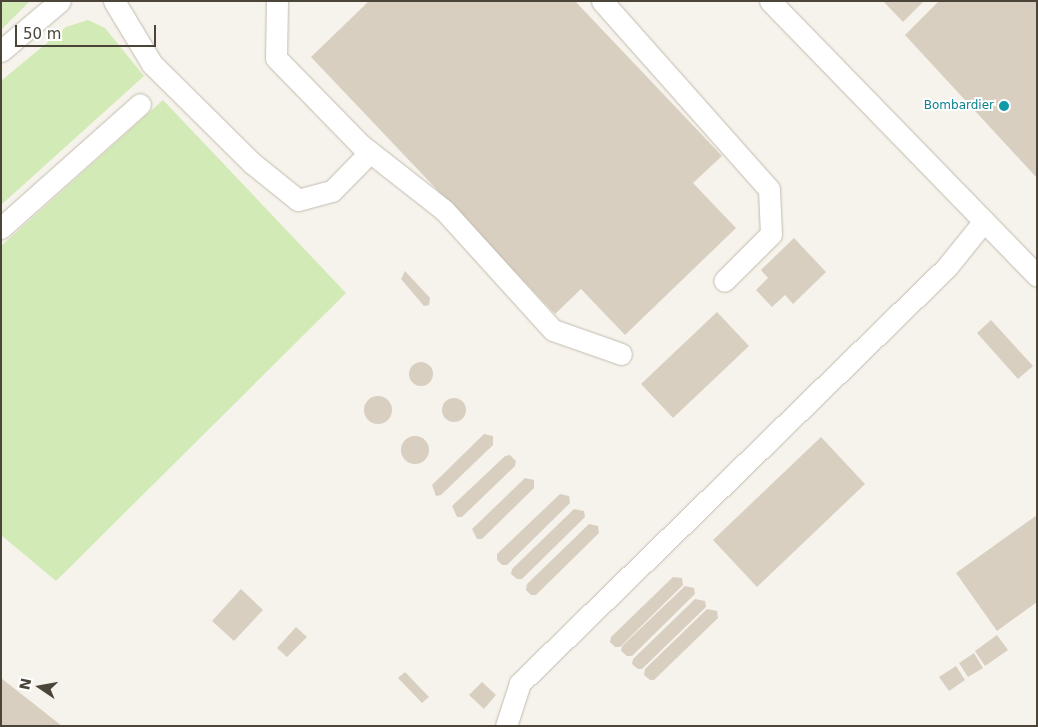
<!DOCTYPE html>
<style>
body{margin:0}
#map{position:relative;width:1038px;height:727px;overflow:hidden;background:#f6f3ec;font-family:"DejaVu Sans",sans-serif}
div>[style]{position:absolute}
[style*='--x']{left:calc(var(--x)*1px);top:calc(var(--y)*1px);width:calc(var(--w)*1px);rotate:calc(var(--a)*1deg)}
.green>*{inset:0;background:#d2eab5}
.building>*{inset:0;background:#d8cfc1}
.round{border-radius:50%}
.roads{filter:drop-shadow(0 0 1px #c2bbae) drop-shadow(0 0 1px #c2bbae)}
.minor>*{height:21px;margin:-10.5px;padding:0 10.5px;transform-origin:10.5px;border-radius:10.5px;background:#fff}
.dots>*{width:14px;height:14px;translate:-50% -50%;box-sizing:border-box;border:2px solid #fff;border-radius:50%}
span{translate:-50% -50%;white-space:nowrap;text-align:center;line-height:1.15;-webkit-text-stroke:4px #fff;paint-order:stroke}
.culture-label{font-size:12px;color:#0d838f}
.right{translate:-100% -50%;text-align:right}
.frame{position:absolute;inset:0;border:2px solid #4b4439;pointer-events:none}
.north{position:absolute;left:15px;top:662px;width:50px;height:50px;-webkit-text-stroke:4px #fff;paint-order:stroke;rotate:282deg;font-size:14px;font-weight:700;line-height:20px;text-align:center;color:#4b4439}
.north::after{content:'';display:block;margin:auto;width:18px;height:22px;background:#4b4439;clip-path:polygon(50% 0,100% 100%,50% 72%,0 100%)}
.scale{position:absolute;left:15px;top:25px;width:141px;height:22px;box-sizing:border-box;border:2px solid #4b4439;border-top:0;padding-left:6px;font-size:15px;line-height:18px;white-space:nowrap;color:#4b4439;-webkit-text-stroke:4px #fff;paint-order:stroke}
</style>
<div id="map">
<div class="green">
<i style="clip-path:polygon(1px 1px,30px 1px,1px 30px)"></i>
<i style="clip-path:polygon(88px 20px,105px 28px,144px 76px,1px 205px,1px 81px,66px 27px)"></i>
<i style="clip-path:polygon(163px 100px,346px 293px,56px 581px,1px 535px,1px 246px)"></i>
</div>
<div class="building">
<i style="clip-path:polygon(369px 1px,575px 1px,722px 156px,693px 183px,736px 228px,625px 335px,581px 289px,555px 314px,311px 57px)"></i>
<i style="clip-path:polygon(883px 1px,924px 1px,903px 22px)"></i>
<i style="clip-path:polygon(939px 1px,1037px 1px,1037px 178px,905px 35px)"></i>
<i style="clip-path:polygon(794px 238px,826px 272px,793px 304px,785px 295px,772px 307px,756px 290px,768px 278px,761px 270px)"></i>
<i style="clip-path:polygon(405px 271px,430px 298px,429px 305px,424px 306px,401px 279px)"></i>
<i style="clip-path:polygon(717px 312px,749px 346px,673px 418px,641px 384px)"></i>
<i style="clip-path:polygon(991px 320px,1033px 366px,1018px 379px,977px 333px)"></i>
<i class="round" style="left:409px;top:362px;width:24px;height:24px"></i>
<i class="round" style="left:364px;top:396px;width:28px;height:28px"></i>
<i class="round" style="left:442px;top:398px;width:24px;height:24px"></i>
<i style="clip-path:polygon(484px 434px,493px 436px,493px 445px,441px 495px,436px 496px,432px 485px)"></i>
<i class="round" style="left:401px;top:436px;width:28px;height:28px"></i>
<i style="clip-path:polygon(821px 437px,865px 484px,757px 587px,713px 540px)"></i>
<i style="clip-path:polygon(510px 455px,516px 461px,515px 466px,462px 517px,457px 517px,452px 506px,505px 456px)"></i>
<i style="clip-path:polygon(525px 478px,534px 480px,534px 488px,482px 539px,477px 539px,472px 529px)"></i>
<i style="clip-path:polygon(560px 494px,569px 496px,570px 503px,507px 565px,502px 565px,497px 560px,497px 554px)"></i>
<i style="clip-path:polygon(574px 509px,584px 511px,585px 517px,522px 579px,517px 579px,511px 574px,512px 569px)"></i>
<i style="clip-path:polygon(1037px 515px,1037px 602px,997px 631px,956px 573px)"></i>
<i style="clip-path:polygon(589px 524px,598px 526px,599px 533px,536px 595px,531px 595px,526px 590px,527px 584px)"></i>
<i style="clip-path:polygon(673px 577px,682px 578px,683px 585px,620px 647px,615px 647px,610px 642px,611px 637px)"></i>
<i style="clip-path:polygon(685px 586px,694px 588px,695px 594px,632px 656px,627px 656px,621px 651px,622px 646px)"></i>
<i style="clip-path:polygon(241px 589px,263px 610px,234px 641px,212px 621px)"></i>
<i style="clip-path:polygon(695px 599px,705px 601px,706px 607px,642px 669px,638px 669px,632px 664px,633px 659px)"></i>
<i style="clip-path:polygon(707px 609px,717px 611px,718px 618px,654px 680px,650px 680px,644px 675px,645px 669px)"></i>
<i style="clip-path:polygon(296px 627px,307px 637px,287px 657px,277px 648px)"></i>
<i style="clip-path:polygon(997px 635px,1008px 650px,985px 666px,975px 651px)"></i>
<i style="clip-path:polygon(974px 653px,983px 668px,968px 677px,959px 663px)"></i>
<i style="clip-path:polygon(956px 666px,965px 680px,949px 691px,939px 677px)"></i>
<i style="clip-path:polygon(405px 672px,429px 697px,422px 703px,398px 678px)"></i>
<i style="clip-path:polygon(1px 678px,62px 726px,1px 726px)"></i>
<i style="clip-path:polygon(482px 682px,496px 695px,484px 709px,469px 695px)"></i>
</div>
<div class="roads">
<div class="minor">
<i style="--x:114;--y:1;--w:74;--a:58.9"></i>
<i style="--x:152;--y:64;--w:141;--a:44.7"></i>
<i style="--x:252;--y:163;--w:59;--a:38.8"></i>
<i style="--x:298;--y:200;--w:35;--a:-15"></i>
<i style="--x:332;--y:191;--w:54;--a:-45.7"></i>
<i style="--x:277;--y:1;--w:57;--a:91"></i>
<i style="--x:276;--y:58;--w:122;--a:45.7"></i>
<i style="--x:361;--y:145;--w:105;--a:38.1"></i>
<i style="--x:444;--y:210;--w:162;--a:47.8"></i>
<i style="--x:553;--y:330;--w:72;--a:19.4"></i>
<i style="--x:602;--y:1;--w:251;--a:48.4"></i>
<i style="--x:769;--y:189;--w:45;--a:87.5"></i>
<i style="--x:771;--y:234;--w:66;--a:135"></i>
<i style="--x:770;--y:1;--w:383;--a:45.8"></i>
<i style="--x:1;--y:51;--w:77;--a:-40.3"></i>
<i style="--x:1;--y:228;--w:186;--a:-41.7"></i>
<i style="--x:506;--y:726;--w:45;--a:-72"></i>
<i style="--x:520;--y:683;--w:596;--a:-44.25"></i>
<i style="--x:947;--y:267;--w:59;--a:-51.2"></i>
</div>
</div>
<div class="dots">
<i style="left:1004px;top:106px;background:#0f9aa8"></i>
</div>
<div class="culture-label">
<span class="right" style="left:994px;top:106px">Bombardier</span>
</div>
<div class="frame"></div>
<div class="north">N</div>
<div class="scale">50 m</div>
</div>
